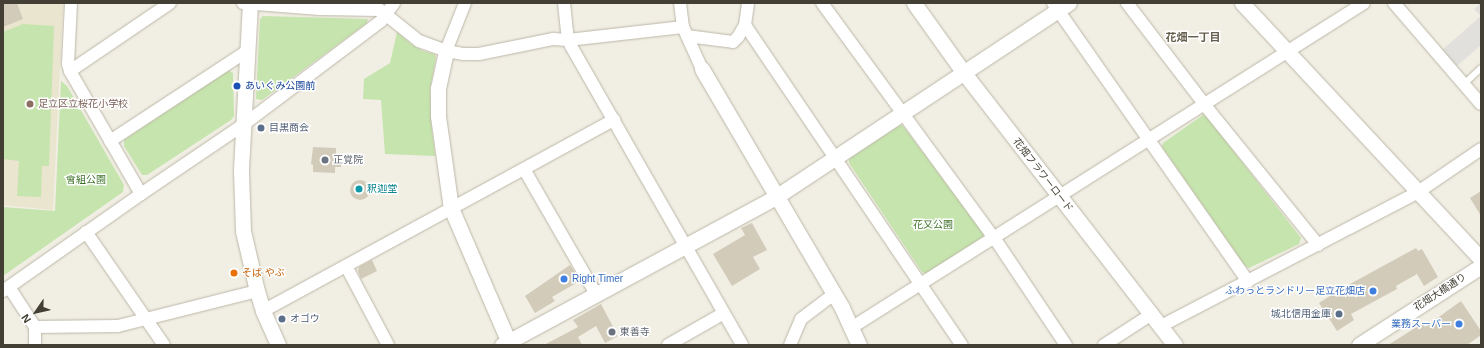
<!DOCTYPE html>
<meta charset="utf-8">
<style>
body{margin:0}
#map{position:relative;width:1484px;height:348px;overflow:hidden;background:#f1eee4;font-family:Arial,"Noto Sans JP",sans-serif}
div>[style]{position:absolute}
[style*='--x']{left:calc(var(--x)*1px);top:calc(var(--y)*1px);width:calc(var(--w)*1px);rotate:calc(var(--a)*1deg)}
.education>*{inset:0;background:#eae5ce}
.green>*{inset:0;background:#c6e4ad}
.parking>*{inset:0;background:#e2e0dc}
.building>*{inset:0;background:#d2cbba}
.round{border-radius:50%}
.roads{filter:drop-shadow(0 0 1px #bcb7a7) drop-shadow(0 0 1px #bcb7a7)}
.service>*{height:6px;margin:-3px;padding:0 3px;transform-origin:3px;border-radius:3px;background:#fff}
.minor>*{height:12px;margin:-6px;padding:0 6px;transform-origin:6px;border-radius:6px;background:#fff}
.tertiary>*{height:15px;margin:-7.5px;padding:0 7.5px;transform-origin:7.5px;border-radius:7.5px;background:#fff}
.dots>*{width:11px;height:11px;translate:-50% -50%;box-sizing:border-box;border:2px solid #fff;border-radius:50%}
span{translate:-50% -50%;white-space:nowrap;text-align:center;line-height:1.15;-webkit-text-stroke:3px #fff;paint-order:stroke}
.transit-label{font-size:10px;color:#164399}
.left{translate:0 -50%;text-align:left}
.education-label{font-size:10px;color:#785e54}
.service-label{font-size:10px;color:#4e5e75}
.right{translate:-100% -50%;text-align:right}
.worship-label{font-size:10px;color:#5b616d}
.street-label{font-size:10px;color:#433f34}
.park-label{font-size:10px;color:#3e722a}
.culture-label{font-size:10px;color:#0d838f}
.food-label{font-size:10px;color:#c56008}
.shop-label{font-size:10px;color:#366cbe}
.neighbourhood-label{font-size:11px;color:#655e4c;font-weight:700}
.frame{position:absolute;inset:0;border:4px solid #433f34;pointer-events:none}
.north{position:absolute;left:16px;top:292px;width:40px;height:40px;-webkit-text-stroke:3px #fff;paint-order:stroke;rotate:236deg;font-size:11px;font-weight:700;line-height:16px;text-align:center;color:#433f34}
.north::after{content:'';display:block;margin:auto;width:14px;height:18px;background:#433f34;clip-path:polygon(50% 0,100% 100%,50% 72%,0 100%)}
</style>
<div id="map">
<div class="education">
<i style="clip-path:polygon(3px 3px,63px 3px,53px 210px,3px 205px)"></i>
</div>
<div class="green">
<i style="clip-path:polygon(263px 16px,368px 19px,367px 23px,262px 100px,256px 99px,260px 19px)"></i>
<i style="clip-path:polygon(23px 24px,54px 26px,49px 166px,42px 166px,41px 197px,17px 196px,19px 161px,3px 159px,3px 32px)"></i>
<i style="clip-path:polygon(397px 32px,412px 45px,423px 51px,434px 54px,436px 57px,430px 90px,431px 121px,435px 156px,385px 154px,381px 100px,363px 99px,364px 79px,390px 63px)"></i>
<i style="clip-path:polygon(228px 70px,233px 73px,234px 116px,231px 120px,147px 175px,142px 175px,124px 146px,124px 140px)"></i>
<i style="clip-path:polygon(61px 81px,67px 86px,124px 185px,123px 192px,3px 276px,3px 207px,55px 211px)"></i>
<i style="clip-path:polygon(1203px 115px,1207px 117px,1301px 238px,1299px 244px,1249px 268px,1244px 265px,1162px 147px,1163px 143px)"></i>
<i style="clip-path:polygon(900px 125px,903px 126px,984px 233px,983px 237px,926px 274px,922px 272px,849px 163px,849px 159px)"></i>
</div>
<div class="parking">
<i style="clip-path:polygon(1481px 3px,1481px 45px,1457px 66px,1442px 50px,1481px 16px,1474px 9px)"></i>
</div>
<div class="building">
<i style="clip-path:polygon(3px 3px,17px 3px,23px 19px,3px 27px)"></i>
<i style="clip-path:polygon(313px 147px,336px 148px,336px 155px,341px 155px,341px 167px,335px 167px,335px 173px,313px 172px,313px 165px,311px 164px)"></i>
<i class="round" style="left:350px;top:180px;width:20px;height:20px"></i>
<i style="clip-path:polygon(1481px 191px,1481px 216px,1470px 198px)"></i>
<i style="clip-path:polygon(752px 223px,767px 250px,753px 257px,760px 269px,732px 286px,713px 254px,745px 235px,741px 228px)"></i>
<i style="clip-path:polygon(1416px 248px,1418px 251px,1422px 249px,1438px 277px,1424px 286px,1417px 274px,1396px 286px,1397px 289px,1351px 314px,1354px 320px,1337px 331px,1319px 303px,1339px 290px)"></i>
<i style="clip-path:polygon(372px 260px,377px 271px,361px 279px,358px 271px,359px 267px)"></i>
<i style="clip-path:polygon(570px 265px,578px 277px,576px 278px,578px 282px,552px 297px,555px 301px,535px 313px,525px 296px)"></i>
<i style="clip-path:polygon(1461px 301px,1481px 331px,1481px 335px,1467px 345px,1388px 345px,1423px 323px,1425px 327px)"></i>
<i style="clip-path:polygon(601px 304px,618px 336px,605px 343px,596px 326px,578px 337px,582px 345px,544px 345px,578px 327px,573px 320px)"></i>
</div>
<div class="roads">
<div class="service">
<i style="--x:1464;--y:84;--w:23;--a:-43"></i>
</div>
<div class="minor">
<i style="--x:71;--y:3;--w:61;--a:92.8"></i>
<i style="--x:68;--y:64;--w:7;--a:74"></i>
<i style="--x:70;--y:71;--w:142;--a:60"></i>
<i style="--x:243;--y:3;--w:77;--a:4.5"></i>
<i style="--x:320;--y:9;--w:60;--a:1"></i>
<i style="--x:380;--y:10;--w:50;--a:38.5"></i>
<i style="--x:419;--y:41;--w:29;--a:20"></i>
<i style="--x:446;--y:51;--w:17;--a:10"></i>
<i style="--x:463;--y:54;--w:16;--a:0"></i>
<i style="--x:479;--y:54;--w:76;--a:-11.5"></i>
<i style="--x:553;--y:39;--w:15;--a:4"></i>
<i style="--x:568;--y:40;--w:116;--a:-6.4"></i>
<i style="--x:564;--y:3;--w:37;--a:84"></i>
<i style="--x:568;--y:40;--w:7;--a:63"></i>
<i style="--x:571;--y:46;--w:344;--a:60.2"></i>
<i style="--x:680;--y:3;--w:24;--a:83"></i>
<i style="--x:683;--y:27;--w:46;--a:65.7"></i>
<i style="--x:822;--y:3;--w:293;--a:53.8"></i>
<i style="--x:995;--y:239;--w:128;--a:56.2"></i>
<i style="--x:1053;--y:3;--w:340;--a:55"></i>
<i style="--x:1127;--y:3;--w:133;--a:52.6"></i>
<i style="--x:1208;--y:109;--w:175;--a:51"></i>
<i style="--x:1394;--y:3;--w:133;--a:49.3"></i>
<i style="--x:745;--y:25;--w:387;--a:55.9"></i>
<i style="--x:687;--y:36;--w:46;--a:7.4"></i>
<i style="--x:733;--y:42;--w:7;--a:-45"></i>
<i style="--x:738;--y:37;--w:14;--a:-60"></i>
<i style="--x:745;--y:25;--w:22;--a:-82"></i>
<i style="--x:446;--y:51;--w:52;--a:-68.4"></i>
<i style="--x:70;--y:71;--w:121;--a:-34.2"></i>
<i style="--x:110;--y:141;--w:164;--a:-33.3"></i>
<i style="--x:524;--y:169;--w:144;--a:60.1"></i>
<i style="--x:86;--y:232;--w:137;--a:55.4"></i>
<i style="--x:346;--y:266;--w:89;--a:62"></i>
<i style="--x:9;--y:287;--w:48;--a:57"></i>
<i style="--x:35;--y:327;--w:83;--a:-0.7"></i>
<i style="--x:118;--y:326;--w:143;--a:-14.1"></i>
<i style="--x:3;--y:291;--w:169;--a:-35.1"></i>
<i style="--x:141;--y:194;--w:123;--a:-34.1"></i>
<i style="--x:243;--y:125;--w:173;--a:-37"></i>
<i style="--x:381;--y:21;--w:22;--a:-54"></i>
<i style="--x:263;--y:311;--w:400;--a:-28.6"></i>
<i style="--x:1161;--y:326;--w:290;--a:-27.5"></i>
<i style="--x:1418;--y:192;--w:76;--a:-34.3"></i>
<i style="--x:35;--y:327;--w:18;--a:90"></i>
<i style="--x:851;--y:328;--w:607;--a:-32.36"></i>
<i style="--x:668;--y:345;--w:64;--a:-29.7"></i>
<i style="--x:790;--y:345;--w:28;--a:-67"></i>
<i style="--x:801;--y:319;--w:41;--a:-37.1"></i>
<i style="--x:1104;--y:345;--w:57;--a:-32.9"></i>
</div>
<div class="tertiary">
<i style="--x:250;--y:3;--w:168;--a:93.1"></i>
<i style="--x:241;--y:171;--w:60;--a:88.1"></i>
<i style="--x:243;--y:231;--w:62;--a:76.9"></i>
<i style="--x:257;--y:291;--w:21;--a:73"></i>
<i style="--x:263;--y:311;--w:37;--a:66"></i>
<i style="--x:914;--y:3;--w:86;--a:54.5"></i>
<i style="--x:964;--y:73;--w:344;--a:52.2"></i>
<i style="--x:1242;--y:3;--w:350;--a:47"></i>
<i style="--x:446;--y:51;--w:38;--a:102"></i>
<i style="--x:438;--y:88;--w:28;--a:90"></i>
<i style="--x:438;--y:116;--w:93;--a:82"></i>
<i style="--x:451;--y:208;--w:149;--a:66.7"></i>
<i style="--x:702;--y:69;--w:277;--a:59.6"></i>
<i style="--x:842;--y:308;--w:41;--a:65.3"></i>
<i style="--x:502;--y:345;--w:313;--a:-28.4"></i>
<i style="--x:777;--y:196;--w:350;--a:-33.5"></i>
<i style="--x:1359;--y:345;--w:145;--a:-32.9"></i>
</div>
</div>
<div class="dots">
<i style="left:237px;top:86px;background:#1a4fb4"></i>
<i style="left:30px;top:104px;background:#8d6e63"></i>
<i style="left:261px;top:128px;background:#5c6f8a"></i>
<i style="left:325px;top:160px;background:#6b7280"></i>
<i style="left:359px;top:189px;background:#0f9aa8"></i>
<i style="left:234px;top:273px;background:#e8710a"></i>
<i style="left:564px;top:279px;background:#3f7fe0"></i>
<i style="left:1373px;top:291px;background:#3f7fe0"></i>
<i style="left:1339px;top:314px;background:#5c6f8a"></i>
<i style="left:282px;top:319px;background:#5c6f8a"></i>
<i style="left:1459px;top:324px;background:#3f7fe0"></i>
<i style="left:612px;top:332px;background:#6b7280"></i>
</div>
<div class="transit-label">
<span class="left" style="left:245px;top:86px">あいぐみ公園前</span>
</div>
<div class="education-label">
<span class="left" style="left:38px;top:104px">足立区立桜花小学校</span>
</div>
<div class="service-label">
<span class="left" style="left:269px;top:128px">目黒商会</span>
<span class="right" style="left:1331px;top:314px">城北信用金庫</span>
<span class="left" style="left:290px;top:319px">オゴウ</span>
</div>
<div class="worship-label">
<span class="left" style="left:333px;top:160px">正覚院</span>
<span class="left" style="left:620px;top:332px">東善寺</span>
</div>
<div class="street-label">
<span style="left:1043px;top:175px;rotate:52deg">花畑フラワーロード</span>
<span style="left:1440px;top:292px;rotate:-33deg">花畑大橋通り</span>
</div>
<div class="park-label">
<span style="left:86px;top:180px">會組公園</span>
<span style="left:933px;top:225px">花又公園</span>
</div>
<div class="culture-label">
<span class="left" style="left:367px;top:189px">釈迦堂</span>
</div>
<div class="food-label">
<span class="left" style="left:242px;top:273px">そば やぶ</span>
</div>
<div class="shop-label">
<span class="left" style="left:572px;top:279px">Right Timer</span>
<span class="right" style="left:1365px;top:291px">ふわっとランドリー足立花畑店</span>
<span class="right" style="left:1451px;top:324px">業務スーパー</span>
</div>
<div class="neighbourhood-label">
<span style="left:1193px;top:37px">花畑一丁目</span>
</div>
<div class="frame"></div>
<div class="north">N</div>
</div>
